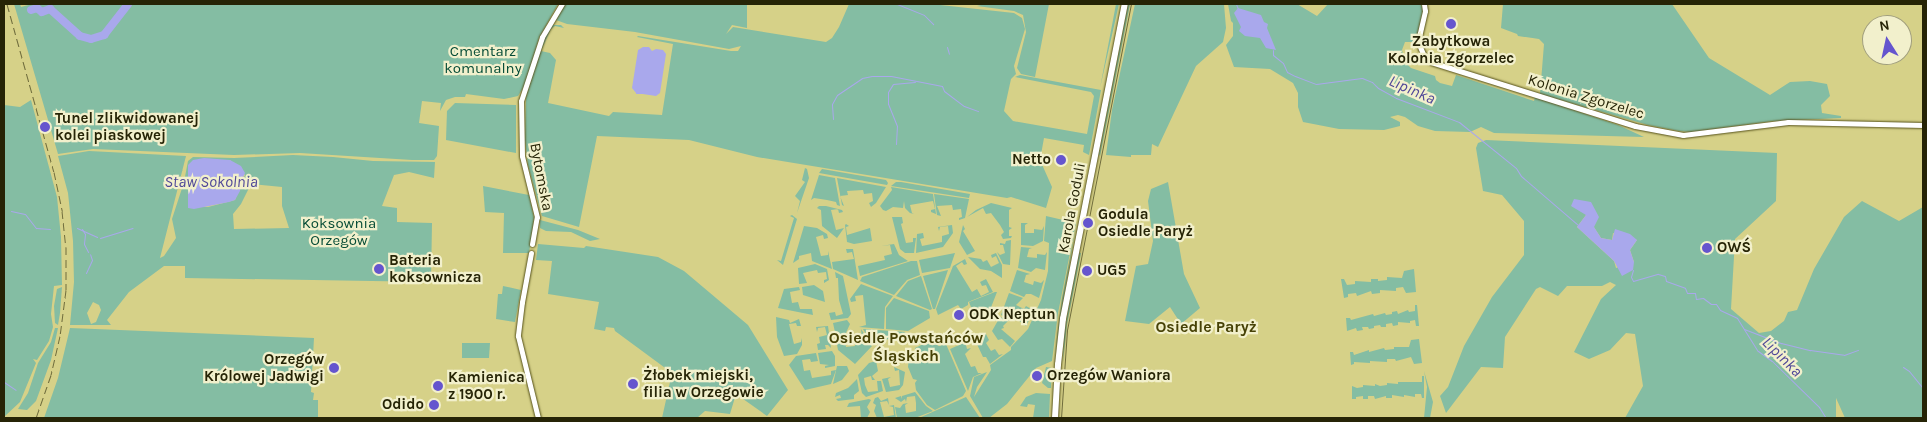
<!DOCTYPE html>
<meta charset="utf-8">
<style>
body{margin:0}
#map{position:relative;width:1927px;height:422px;overflow:hidden;background:#d6d188;font-family:Karla,sans-serif}
div>[style]{position:absolute}
[style*='--x']{left:calc(var(--x)*1px);top:calc(var(--y)*1px);width:calc(var(--w)*1px);rotate:calc(var(--a)*1deg)}
.green>*{inset:0;background:#84bda3}
.water>*{inset:0;background:#a9a8ec}
.stream>*{height:1px;margin:-0.5px;padding:0 0.5px;transform-origin:0.5px;border-radius:0.5px;background:#a9a8ec}
.river>*{height:8px;margin:-4px;padding:0 4px;transform-origin:4px;border-radius:4px;background:#a9a8ec}
.roads{filter:drop-shadow(0 0 1px #55511a) drop-shadow(0 0 1px #55511a)}
.tertiary>*{height:5px;margin:-2.5px;padding:0 2.5px;transform-origin:2.5px;border-radius:2.5px;background:#fff}
.secondary>*{height:5.5px;margin:-2.75px;padding:0 2.75px;transform-origin:2.75px;border-radius:2.75px;background:#fff}
.tram>*{height:1px;margin:-0.5px;padding:0 0.5px;transform-origin:0.5px;border-radius:0.5px;background:#6f6c3c}
.rail>*{height:1px;margin-top:-0.5px;transform-origin:0;background:repeating-linear-gradient(90deg,#6f6c3c 0 8px,transparent 0 12px)}
.dots>*{width:14px;height:14px;translate:-50% -50%;box-sizing:border-box;border:2px solid #f2f0cc;border-radius:50%}
span{translate:-50% -50%;white-space:nowrap;text-align:center;line-height:1.15;-webkit-text-stroke:4.5px #f2f0cc;paint-order:stroke}
.poi-label{font-size:15px;color:#262406;font-weight:700}
.left{translate:0 -50%;text-align:left}
.right{translate:-100% -50%;text-align:right}
.park-label{font-size:15px;color:#064c36}
.street-label{font-size:15px;color:#262406}
.water-label{font-size:16px;color:#504898;font-style:italic}
.neighbourhood-label{font-size:16px;color:#474206;font-weight:700}
.frame{position:absolute;inset:0;border:5px solid #262406;pointer-events:none}
.north{position:absolute;left:1862px;top:15px;width:50px;height:50px;box-sizing:border-box;background:#f2f0cc;border:1px solid #a09e7d;border-radius:50%;rotate:350deg;font-size:14px;font-weight:700;line-height:20px;text-align:center;color:#262406}
.north::after{content:'';display:block;margin:auto;width:18px;height:22px;background:#6555ce;clip-path:polygon(50% 0,100% 100%,50% 72%,0 100%)}
</style>
<div id="map">
<div class="green">
<i style="clip-path:polygon(14px 4px,20px 4px,21px 7px,32px 4px,558px 4px,539px 38px,525px 85px,518px 96px,504px 99px,466px 94px,465px 97px,455px 97px,446px 100px,440px 111px,441px 103px,422px 101px,419px 123px,439px 126px,437px 156px,434px 160px,412px 160px,300px 153px,234px 155px,93px 149px,58px 154px)"></i>
<i style="clip-path:polygon(564px 4px,747px 4px,747px 28px,732px 25px,726px 34px,733px 27px,826px 42px,832px 38px,839px 27px,849px 4px,931px 4px,1014px 13px,1022px 18px,1025px 29px,1014px 66px,1016px 74px,1011px 79px,1004px 111px,1013px 121px,1087px 134px,1094px 96px,1091px 92px,1015px 77px,1020px 75px,1101px 90px,1089px 155px,1083px 152px,1084px 145px,1044px 138px,1040px 160px,1052px 187px,1046px 208px,1011px 197px,1007px 198px,757px 157px,689px 140px,597px 136px,579px 227px,542px 216px,528px 165px,525px 140px,526px 97px,542px 43px,551px 25px,561px 25px,564px 28px,555px 26px,551px 29px,541px 51px,550px 53px,556px 60px,548px 103px,609px 116px,613px 112px,662px 115px,673px 44px,637px 37px,638px 36px,731px 51px,738px 51px,741px 46px,729px 49px,635px 32px,567px 24px,556px 20px)"></i>
<i style="clip-path:polygon(985px 4px,1049px 4px,1035px 77px,1021px 74px,1017px 68px,1026px 32px,1023px 15px,1014px 11px,977px 6px)"></i>
<i style="clip-path:polygon(1116px 4px,1119px 4px,1100px 88px,1113px 20px)"></i>
<i style="clip-path:polygon(1128px 4px,1130px 4px,1100px 156px,1099px 154px)"></i>
<i style="clip-path:polygon(1135px 4px,1224px 4px,1226px 28px,1223px 42px,1196px 66px,1158px 147px,1152px 144px,1151px 155px,1131px 155px,1131px 157px,1106px 155px,1112px 110px)"></i>
<i style="clip-path:polygon(1228px 4px,1297px 4px,1317px 16px,1328px 4px,1421px 4px,1423px 10px,1417px 36px,1413px 42px,1405px 42px,1402px 50px,1405px 62px,1411px 68px,1435px 76px,1436px 80px,1440px 83px,1452px 86px,1456px 75px,1534px 101px,1535px 97px,1618px 125px,1644px 137px,1494px 133px,1481px 127px,1470px 132px,1435px 131px,1418px 126px,1405px 117px,1398px 115px,1390px 117px,1400px 122px,1400px 126px,1384px 130px,1339px 129px,1303px 122px,1298px 107px,1298px 93px,1293px 83px,1270px 69px,1234px 67px,1226px 45px,1233px 36px,1233px 23px,1231px 21px)"></i>
<i style="clip-path:polygon(1503px 4px,1672px 4px,1709px 58px,1770px 95px,1790px 82px,1810px 81px,1827px 84px,1830px 96px,1821px 105px,1822px 113px,1841px 116px,1841px 118px,1773px 121px,1691px 132px,1679px 131px,1648px 125px,1540px 94px,1544px 44px,1539px 39px,1518px 36px,1517px 34px,1501px 28px)"></i>
<i style="clip-path:polygon(31px 100px,57px 197px,61px 237px,62px 285px,54px 286px,51px 314px,53px 327px,49px 341px,37px 360px,33px 359px,36px 363px,20px 402px,4px 417px,4px 105px,20px 107px)"></i>
<i style="clip-path:polygon(455px 103px,516px 105px,516px 153px,446px 140px,447px 111px)"></i>
<i style="clip-path:polygon(evenodd,1486px 140px,1777px 153px,1776px 201px,1735px 239px,1731px 309px,1759px 333px,1771px 331px,1784px 321px,1788px 312px,1797px 310px,1814px 269px,1844px 217px,1862px 201px,1899px 221px,1923px 207px,1923px 418px,1845px 418px,1836px 398px,1836px 418px,1625px 418px,1643px 386px,1635px 334px,1626px 333px,1610px 350px,1589px 359px,1574px 352px,1601px 299px,1616px 285px,1610px 282px,1602px 286px,1567px 286px,1558px 296px,1540px 287px,1536px 289px,1505px 337px,1503px 368px,1481px 367px,1446px 413px,1440px 396px,1448px 387px,1464px 346px,1492px 297px,1524px 255px,1524px 221px,1502px 195px,1483px 191px,1476px 148px,1478px 143px,1486px 140px,1586px 215px,1601px 238px,1612px 240px,1613px 233px,1637px 240px,1630px 250px,1634px 262px,1616px 268px,1614px 261px,1577px 227px,1586px 215px)"></i>
<i style="clip-path:polygon(evenodd,89px 151px,186px 156px,160px 258px,164px 256px,176px 238px,172px 219px,184px 182px,188px 161px,193px 157px,234px 158px,293px 155px,333px 157px,373px 161px,435px 162px,434px 178px,409px 172px,394px 175px,382px 206px,397px 208px,397px 222px,432px 223px,431px 282px,185px 278px,185px 266px,164px 266px,129px 292px,107px 320px,111px 325px,70px 325px,74px 282px,73px 241px,68px 193px,58px 156px,89px 151px,230px 160px,245px 175px,235px 200px,208px 207px,188px 207px,188px 165px,230px 160px,89px 151px,251px 184px,282px 187px,282px 206px,289px 228px,234px 229px,233px 214px,241px 204px,251px 184px,89px 151px,93px 302px,99px 305px,101px 310px,96px 322px,91px 324px,87px 313px,93px 302px)"></i>
<i style="clip-path:polygon(805px 168px,807px 169px,809px 178px,797px 213px,800px 201px,795px 196px,805px 182px,802px 180px)"></i>
<i style="clip-path:polygon(822px 169px,886px 180px,888px 183px,887px 185px,819px 173px)"></i>
<i style="clip-path:polygon(819px 175px,835px 178px,840px 206px,837px 205px,836px 202px,827px 200px,814px 198px,811px 200px)"></i>
<i style="clip-path:polygon(837px 178px,886px 187px,876px 203px,871px 207px,869px 203px,873px 201px,872px 193px,864px 194px,863px 190px,847px 191px,848px 195px,840px 196px,844px 206px,842px 205px)"></i>
<i style="clip-path:polygon(896px 182px,901px 182px,970px 194px,969px 198px,891px 186px)"></i>
<i style="clip-path:polygon(1168px 182px,1184px 274px,1200px 308px,1181px 324px,1170px 307px,1149px 324px,1125px 321px,1136px 266px,1148px 264px,1153px 241px,1148px 201px,1151px 189px)"></i>
<i style="clip-path:polygon(483px 186px,529px 195px,534px 218px,529px 253px,503px 253px,504px 213px,485px 212px)"></i>
<i style="clip-path:polygon(891px 187px,933px 194px,936px 214px,931px 212px,931px 210px,935px 209px,933px 201px,910px 205px,912px 213px,914px 214px,910px 213px,905px 208px,904px 201px,903px 208px,893px 207px,886px 211px,883px 210px,880px 206px,892px 190px)"></i>
<i style="clip-path:polygon(934px 194px,969px 199px,965px 218px,959px 220px,959px 218px,962px 217px,961px 209px,953px 210px,952px 205px,937px 206px,941px 216px,937px 215px)"></i>
<i style="clip-path:polygon(991px 203px,1012px 208px,1009px 210px,1009px 227px,1012px 228px,1009px 230px,1009px 236px,1012px 236px,1011px 238px,1003px 239px,1001px 235px,1004px 232px,1000px 225px,991px 213px,986px 214px,983px 208px,967px 217px,976px 210px)"></i>
<i style="clip-path:polygon(819px 206px,826px 206px,842px 210px,843px 212px,839px 213px,838px 209px,831px 210px,836px 230px,844px 228px,837px 238px,822px 226px,821px 210px,817px 208px)"></i>
<i style="clip-path:polygon(792px 215px,797px 219px,783px 265px,777px 260px,781px 261px,794px 218px,790px 216px)"></i>
<i style="clip-path:polygon(1046px 216px,1076px 223px,1058px 313px,1052px 361px,1036px 368px,1007px 404px,989px 418px,983px 418px,970px 396px,974px 377px,987px 372px,977px 387px,974px 397px,991px 370px,990px 365px,1011px 350px,1011px 347px,1028px 329px,1041px 300px,1048px 271px,1049px 243px,1044px 241px)"></i>
<i style="clip-path:polygon(892px 217px,902px 217px,903px 223px,901px 224px,906px 243px,913px 242px,913px 238px,916px 238px,914px 253px,905px 253px,900px 249px)"></i>
<i style="clip-path:polygon(540px 220px,578px 230px,600px 239px,590px 241px,571px 232px,546px 231px,540px 228px)"></i>
<i style="clip-path:polygon(1077px 222px,1062px 307px,1054px 361px,1062px 298px)"></i>
<i style="clip-path:polygon(1021px 223px,1028px 223px,1025px 225px,1025px 233px,1034px 233px,1034px 229px,1042px 230px,1044px 226px,1043px 241px,1033px 246px,1021px 245px)"></i>
<i style="clip-path:polygon(846px 224px,849px 226px,846px 227px,847px 235px,870px 228px,872px 241px,854px 244px,847px 242px,845px 225px)"></i>
<i style="clip-path:polygon(952px 225px,953px 233px,943px 247px,916px 253px,917px 234px,923px 233px,924px 238px,920px 239px,922px 246px,942px 242px,942px 236px,949px 234px,948px 226px,940px 227px,939px 231px,938px 227px)"></i>
<i style="clip-path:polygon(963px 225px,965px 229px,963px 231px,975px 251px,967px 255px,959px 242px)"></i>
<i style="clip-path:polygon(804px 226px,817px 228px,827px 234px,828px 238px,824px 239px,823px 235px,816px 237px,821px 256px,828px 255px,828px 251px,832px 269px,812px 261px,811px 253px,799px 256px,799px 259px,793px 263px)"></i>
<i style="clip-path:polygon(1011px 240px,1010px 265px,1003px 264px,997px 252px,1000px 255px,1005px 253px,1003px 245px,1000px 245px,1000px 243px,1005px 244px,1006px 241px)"></i>
<i style="clip-path:polygon(538px 244px,584px 248px,586px 246px,658px 257px,684px 271px,748px 325px,788px 390px,767px 416px,736px 394px,730px 414px,705px 411px,697px 418px,662px 418px,672px 373px,615px 331px,614px 328px,606px 327px,605px 331px,594px 329px,599px 302px,548px 294px,552px 261px,536px 260px)"></i>
<i style="clip-path:polygon(894px 244px,899px 255px,908px 261px,860px 276px,858px 266px,885px 260px,884px 256px,892px 254px,890px 245px,881px 246px)"></i>
<i style="clip-path:polygon(1021px 247px,1032px 248px,1029px 249px,1027px 257px,1037px 258px,1037px 254px,1045px 255px,1047px 252px,1045px 270px,1036px 268px,1031px 272px,1018px 268px)"></i>
<i style="clip-path:polygon(846px 249px,853px 249px,858px 280px,833px 269px,832px 262px,854px 259px,852px 252px,847px 253px)"></i>
<i style="clip-path:polygon(955px 253px,950px 268px,922px 273px,919px 260px)"></i>
<i style="clip-path:polygon(996px 253px,1002px 265px,1002px 278px,991px 271px,980px 269px,968px 257px,981px 259px,983px 262px,987px 260px,991px 267px,999px 263px,996px 256px,992px 258px,991px 255px)"></i>
<i style="clip-path:polygon(1079px 253px,1081px 253px,1067px 324px,1063px 362px,1064px 333px)"></i>
<i style="clip-path:polygon(965px 259px,967px 264px,964px 265px,962px 262px,956px 266px,972px 292px,977px 289px,981px 296px,989px 292px,986px 285px,982px 286px,980px 282px,986px 279px,993px 292px,968px 302px,968px 305px,961px 309px,958px 305px,938px 315px,936px 309px,953px 266px)"></i>
<i style="clip-path:polygon(911px 261px,917px 261px,920px 275px,907px 280px,894px 295px,860px 281px,862px 277px)"></i>
<i style="clip-path:polygon(815px 264px,827px 269px,829px 280px,824px 283px,824px 280px,827px 279px,826px 272px,818px 273px,817px 270px,803px 273px,807px 283px,799px 284px,798px 268px)"></i>
<i style="clip-path:polygon(1414px 269px,1416px 292px,1406px 293px,1403px 287px,1396px 288px,1396px 291px,1380px 290px,1380px 293px,1372px 294px,1371px 291px,1357px 296px,1356px 293px,1348px 294px,1348px 297px,1344px 298px,1341px 279px,1344px 279px,1347px 285px,1355px 284px,1355px 281px,1371px 282px,1371px 279px,1378px 279px,1378px 281px,1387px 280px,1387px 277px,1402px 278px,1404px 271px)"></i>
<i style="clip-path:polygon(948px 270px,935px 309px,933px 309px,923px 276px)"></i>
<i style="clip-path:polygon(1017px 270px,1030px 274px,1026px 275px,1024px 282px,1033px 285px,1034px 281px,1041px 283px,1044px 280px,1039px 298px,1031px 294px,1026px 294px,1024px 297px,1010px 291px)"></i>
<i style="clip-path:polygon(835px 272px,843px 276px,851px 314px,848px 318px,831px 320px,829px 313px,835px 312px,836px 316px,843px 314px,839px 300px,838px 278px,836px 278px)"></i>
<i style="clip-path:polygon(921px 276px,932px 309px,930px 310px,896px 296px,908px 281px)"></i>
<i style="clip-path:polygon(861px 284px,893px 296px,885px 307px,884px 329px,859px 327px,866px 325px,863px 295px,855px 296px,856px 301px,851px 302px,850px 299px)"></i>
<i style="clip-path:polygon(814px 285px,823px 291px,825px 302px,803px 295px,802px 287px)"></i>
<i style="clip-path:polygon(503px 286px,521px 290px,515px 322px,496px 319px,498px 294px,502px 294px)"></i>
<i style="clip-path:polygon(62px 287px,60px 313px,58px 325px,55px 323px,54px 306px,57px 289px)"></i>
<i style="clip-path:polygon(799px 287px,800px 290px,790px 292px,792px 303px,798px 302px,800px 309px,812px 309px,813px 315px,778px 308px,784px 289px)"></i>
<i style="clip-path:polygon(995px 292px,1000px 292px,997px 292px,990px 310px,983px 315px,981px 311px,974px 315px,969px 302px)"></i>
<i style="clip-path:polygon(1009px 293px,1023px 298px,1016px 305px,1024px 309px,1026px 306px,1033px 310px,1036px 307px,1026px 326px,1018px 320px,1013px 320px,1001px 315px)"></i>
<i style="clip-path:polygon(894px 298px,929px 311px,930px 318px,908px 331px,886px 329px,886px 308px)"></i>
<i style="clip-path:polygon(1415px 305px,1417px 305px,1419px 326px,1416px 326px,1415px 320px,1410px 321px,1410px 323px,1398px 322px,1398px 325px,1393px 326px,1392px 323px,1386px 324px,1386px 327px,1381px 327px,1380px 325px,1374px 326px,1374px 328px,1369px 329px,1368px 327px,1362px 327px,1363px 330px,1357px 331px,1356px 328px,1347px 331px,1346px 318px,1350px 318px,1351px 320px,1373px 314px,1374px 316px,1385px 313px,1386px 315px,1392px 314px,1392px 312px,1397px 311px,1398px 314px,1408px 310px,1409px 312px,1415px 311px)"></i>
<i style="clip-path:polygon(776px 317px,789px 320px,790px 323px,799px 319px,801px 326px,797px 326px,796px 323px,789px 324px,794px 344px,801px 342px,802px 338px,802px 345px,797px 354px,784px 356px,777px 337px)"></i>
<i style="clip-path:polygon(1000px 317px,1011px 321px,1008px 321px,1003px 326px,1004px 328px,1001px 329px,1015px 341px,1010px 347px,1002px 339px,998px 340px,992px 331px)"></i>
<i style="clip-path:polygon(847px 320px,850px 324px,845px 335px,836px 337px,833px 323px)"></i>
<i style="clip-path:polygon(828px 326px,831px 348px,828px 345px,825px 345px,826px 349px,818px 350px,817px 344px,820px 343px,819px 337px,827px 335px,825px 327px,818px 328px,817px 332px,816px 327px)"></i>
<i style="clip-path:polygon(55px 328px,58px 328px,51px 360px,36px 401px,27px 410px,18px 409px,28px 393px,38px 363px,51px 342px)"></i>
<i style="clip-path:polygon(70px 328px,314px 338px,311px 392px,314px 393px,313px 400px,318px 400px,318px 418px,44px 418px,58px 378px)"></i>
<i style="clip-path:polygon(861px 329px,872px 346px,855px 364px,838px 350px,836px 339px,849px 336px,849px 339px,845px 340px,846px 347px,855px 346px,855px 339px,862px 338px)"></i>
<i style="clip-path:polygon(863px 329px,906px 332px,873px 345px)"></i>
<i style="clip-path:polygon(986px 334px,989px 340px,986px 343px,991px 351px,995px 349px,999px 355px,1003px 354px,990px 364px,986px 357px,983px 357px,975px 340px)"></i>
<i style="clip-path:polygon(934px 339px,936px 343px,939px 344px,938px 346px,941px 346px,940px 344px,946px 344px,966px 391px,963px 396px,935px 410px,927px 405px,916px 390px,915px 383px,917px 380px,913px 379px,908px 367px,909px 356px,915px 351px,915px 348px)"></i>
<i style="clip-path:polygon(1419px 339px,1422px 363px,1414px 364px,1411px 357px,1396px 361px,1395px 359px,1387px 359px,1387px 362px,1370px 361px,1370px 363px,1354px 362px,1354px 364px,1351px 365px,1350px 352px,1353px 352px,1354px 355px,1369px 350px,1369px 352px,1384px 348px,1385px 350px,1394px 349px,1394px 347px,1409px 347px,1411px 340px)"></i>
<i style="clip-path:polygon(968px 341px,966px 345px,967px 349px,971px 348px,965px 354px,971px 367px,975px 366px,978px 373px,982px 373px,973px 377px,968px 391px,950px 349px)"></i>
<i style="clip-path:polygon(462px 343px,490px 343px,489px 358px,462px 358px)"></i>
<i style="clip-path:polygon(832px 351px,835px 356px,835px 366px,825px 368px,825px 366px,829px 365px,820px 364px,818px 353px)"></i>
<i style="clip-path:polygon(816px 353px,818px 361px,811px 362px,810px 359px,802px 360px,804px 371px,810px 370px,812px 378px,831px 375px,831px 371px,836px 370px,831px 384px,805px 390px,789px 365px,796px 356px)"></i>
<i style="clip-path:polygon(876px 361px,878px 371px,872px 376px,875px 380px,872px 380px,871px 376px,864px 378px,865px 385px,868px 392px,878px 391px,877px 381px,881px 381px,883px 391px,866px 397px,862px 393px,858px 375px,869px 363px)"></i>
<i style="clip-path:polygon(837px 366px,847px 366px,849px 371px,842px 380px,833px 384px)"></i>
<i style="clip-path:polygon(894px 367px,905px 372px,903px 385px,899px 390px,886px 392px,882px 379px,891px 377px,888px 379px,890px 387px,900px 385px,899px 370px,895px 371px)"></i>
<i style="clip-path:polygon(1046px 367px,1052px 368px,1051px 388px,1048px 388px,1042px 383px)"></i>
<i style="clip-path:polygon(1424px 371px,1433px 402px,1430px 418px,1424px 418px,1427px 387px)"></i>
<i style="clip-path:polygon(1422px 376px,1424px 376px,1424px 398px,1422px 398px,1421px 394px,1415px 394px,1415px 397px,1404px 395px,1404px 397px,1392px 395px,1392px 398px,1386px 398px,1386px 396px,1375px 399px,1374px 396px,1368px 396px,1368px 399px,1363px 399px,1363px 396px,1356px 397px,1356px 399px,1352px 399px,1352px 386px,1357px 388px,1363px 387px,1363px 385px,1375px 386px,1375px 384px,1380px 386px,1387px 385px,1387px 383px,1398px 384px,1398px 382px,1422px 382px)"></i>
<i style="clip-path:polygon(857px 379px,859px 391px,854px 395px,854px 399px,838px 401px,836px 399px,841px 398px,840px 395px,835px 397px,836px 393px,848px 388px)"></i>
<i style="clip-path:polygon(915px 392px,926px 406px,933px 411px,915px 418px,897px 418px,895px 407px,900px 408px,903px 404px,908px 403px,905px 405px,906px 413px,916px 411px,916px 403px,915px 396px,907px 397px,906px 402px,905px 399px,901px 402px,895px 398px,901px 396px,901px 399px,902px 396px)"></i>
<i style="clip-path:polygon(1036px 393px,1050px 394px,1049px 418px,1033px 418px,1035px 405px,1028px 404px,1027px 407px,1020px 406px,1026px 397px)"></i>
<i style="clip-path:polygon(878px 397px,881px 401px,888px 398px,889px 405px,887px 401px,880px 402px,884px 417px,894px 415px,893px 407px,889px 406px,894px 405px,896px 418px,877px 418px,874px 411px,876px 405px,873px 403px,875px 398px)"></i>
<i style="clip-path:polygon(966px 397px,980px 418px,918px 418px,919px 418px)"></i>
<i style="clip-path:polygon(869px 399px,871px 400px,867px 407px,870px 412px,867px 418px,861px 418px,860px 406px,847px 407px,849px 403px)"></i>
</div>
<div class="water">
<i style="clip-path:polygon(1238px 8px,1261px 15px,1264px 22px,1268px 24px,1267px 28px,1276px 50px,1266px 48px,1260px 38px,1245px 36px,1239px 31px,1241px 27px,1234px 13px)"></i>
<i style="clip-path:polygon(643px 47px,649px 47px,652px 51px,656px 49px,663px 50px,666px 54px,660px 93px,656px 96px,636px 93px,632px 88px,638px 50px)"></i>
<i style="clip-path:polygon(204px 158px,230px 160px,241px 166px,245px 173px,241px 182px,240px 191px,235px 200px,229px 202px,194px 209px,188px 208px,188px 165px,193px 160px)"></i>
<i style="clip-path:polygon(1574px 199px,1591px 202px,1599px 217px,1594px 227px,1601px 238px,1612px 240px,1615px 229px,1630px 234px,1637px 240px,1630px 250px,1634px 262px,1633px 270px,1622px 276px,1614px 261px,1577px 227px,1586px 215px,1571px 206px)"></i>
</div>
<div class="stream">
<i style="--x:897;--y:4;--w:29;--a:22"></i>
<i style="--x:924;--y:15;--w:13;--a:45"></i>
<i style="--x:1236;--y:4;--w:5;--a:68"></i>
<i style="--x:947;--y:47;--w:7;--a:74"></i>
<i style="--x:1273;--y:50;--w:5;--a:90"></i>
<i style="--x:1273;--y:55;--w:13;--a:39"></i>
<i style="--x:1283;--y:63;--w:10;--a:66"></i>
<i style="--x:1287;--y:72;--w:9;--a:27"></i>
<i style="--x:1295;--y:76;--w:22;--a:21"></i>
<i style="--x:1316;--y:84;--w:46;--a:-7.4"></i>
<i style="--x:1362;--y:78;--w:11;--a:22"></i>
<i style="--x:1372;--y:82;--w:8;--a:45"></i>
<i style="--x:1378;--y:88;--w:21;--a:29"></i>
<i style="--x:1396;--y:98;--w:67;--a:20.9"></i>
<i style="--x:1459;--y:122;--w:73;--a:38.9"></i>
<i style="--x:1516;--y:168;--w:9;--a:58"></i>
<i style="--x:1521;--y:176;--w:75;--a:40.7"></i>
<i style="--x:636;--y:93;--w:10;--a:0"></i>
<i style="--x:833;--y:119;--w:15;--a:-94"></i>
<i style="--x:832;--y:104;--w:10;--a:-61"></i>
<i style="--x:837;--y:95;--w:30;--a:-34"></i>
<i style="--x:862;--y:78;--w:10;--a:-11"></i>
<i style="--x:872;--y:76;--w:19;--a:0"></i>
<i style="--x:891;--y:76;--w:52;--a:11.1"></i>
<i style="--x:942;--y:86;--w:5;--a:68"></i>
<i style="--x:944;--y:91;--w:25;--a:37"></i>
<i style="--x:964;--y:106;--w:15;--a:20"></i>
<i style="--x:896;--y:144;--w:18;--a:-87"></i>
<i style="--x:897;--y:126;--w:24;--a:-112"></i>
<i style="--x:888;--y:104;--w:12;--a:-90"></i>
<i style="--x:888;--y:92;--w:9;--a:-58"></i>
<i style="--x:893;--y:84;--w:22;--a:-5"></i>
<i style="--x:11;--y:211;--w:14;--a:12"></i>
<i style="--x:25;--y:214;--w:18;--a:52"></i>
<i style="--x:36;--y:228;--w:14;--a:4"></i>
<i style="--x:77;--y:228;--w:22;--a:24"></i>
<i style="--x:82;--y:229;--w:6;--a:59"></i>
<i style="--x:85;--y:234;--w:10;--a:96"></i>
<i style="--x:84;--y:244;--w:9;--a:63"></i>
<i style="--x:100;--y:238;--w:34;--a:-17"></i>
<i style="--x:1633;--y:270;--w:7;--a:106"></i>
<i style="--x:1631;--y:277;--w:4;--a:63"></i>
<i style="--x:1633;--y:281;--w:26;--a:-16"></i>
<i style="--x:1658;--y:274;--w:7;--a:16"></i>
<i style="--x:1665;--y:276;--w:5;--a:79"></i>
<i style="--x:1666;--y:281;--w:20;--a:20"></i>
<i style="--x:1685;--y:288;--w:5;--a:68"></i>
<i style="--x:1687;--y:293;--w:8;--a:0"></i>
<i style="--x:1695;--y:293;--w:6;--a:81"></i>
<i style="--x:1696;--y:299;--w:7;--a:-8"></i>
<i style="--x:1703;--y:298;--w:10;--a:37"></i>
<i style="--x:1711;--y:304;--w:5;--a:0"></i>
<i style="--x:1716;--y:304;--w:7;--a:56"></i>
<i style="--x:1720;--y:310;--w:19;--a:25"></i>
<i style="--x:1737;--y:318;--w:39;--a:58"></i>
<i style="--x:1758;--y:351;--w:17;--a:36"></i>
<i style="--x:1772;--y:361;--w:66;--a:44.4"></i>
<i style="--x:1819;--y:407;--w:13;--a:58"></i>
<i style="--x:86;--y:273;--w:14;--a:-65"></i>
<i style="--x:92;--y:260;--w:6;--a:-108"></i>
<i style="--x:1744;--y:329;--w:40;--a:21"></i>
<i style="--x:1781;--y:343;--w:30;--a:14"></i>
<i style="--x:1810;--y:350;--w:34;--a:8"></i>
<i style="--x:1844;--y:355;--w:15;--a:-20"></i>
<i style="--x:1903;--y:367;--w:7;--a:34"></i>
<i style="--x:1909;--y:371;--w:22;--a:51"></i>
<i style="--x:4;--y:382;--w:14;--a:34"></i>
<i style="--x:68;--y:417;--w:2;--a:27"></i>
</div>
<div class="river">
<i style="--x:31;--y:10;--w:6;--a:-18"></i>
<i style="--x:37;--y:8;--w:6;--a:39"></i>
<i style="--x:42;--y:12;--w:9;--a:-21"></i>
<i style="--x:50;--y:9;--w:40;--a:42"></i>
<i style="--x:80;--y:36;--w:11;--a:15"></i>
<i style="--x:91;--y:39;--w:14;--a:-17"></i>
<i style="--x:104;--y:35;--w:39;--a:-52"></i>
</div>
<div class="roads">
<div class="tertiary">
<i style="--x:1424;--y:4;--w:7;--a:82"></i>
<i style="--x:1425;--y:11;--w:32;--a:103"></i>
<i style="--x:1418;--y:42;--w:13;--a:67"></i>
<i style="--x:1423;--y:54;--w:11;--a:45"></i>
<i style="--x:1431;--y:62;--w:214;--a:17.4"></i>
<i style="--x:1635;--y:126;--w:49;--a:10.6"></i>
<i style="--x:1683;--y:135;--w:106;--a:-7.1"></i>
<i style="--x:1788;--y:122;--w:135;--a:1.3"></i>
<i style="--x:532;--y:244;--w:27;--a:-80"></i>
<i style="--x:537;--y:217;--w:63;--a:-103.8"></i>
<i style="--x:522;--y:156;--w:55;--a:-91"></i>
<i style="--x:521;--y:101;--w:67;--a:-71.8"></i>
<i style="--x:542;--y:37;--w:39;--a:-59"></i>
<i style="--x:531;--y:253;--w:50;--a:100.4"></i>
<i style="--x:522;--y:302;--w:34;--a:97"></i>
<i style="--x:518;--y:336;--w:84;--a:76.3"></i>
</div>
<div class="secondary">
<i style="--x:1055;--y:418;--w:53;--a:-86.8"></i>
<i style="--x:1058;--y:365;--w:46;--a:-83.8"></i>
<i style="--x:1063;--y:319;--w:321;--a:-78.9"></i>
</div>
</div>
<div class="tram">
<i style="--x:1061;--y:418;--w:88;--a:-86.1"></i>
<i style="--x:1067;--y:330;--w:332;--a:-78.9"></i>
</div>
<div class="rail">
<i style="--x:7;--y:4;--w:174;--a:74.4"></i>
<i style="--x:54;--y:172;--w:40;--a:78"></i>
<i style="--x:62;--y:211;--w:36;--a:84"></i>
<i style="--x:66;--y:247;--w:43;--a:90"></i>
<i style="--x:66;--y:290;--w:46;--a:97.4"></i>
<i style="--x:60;--y:336;--w:40;--a:103"></i>
<i style="--x:51;--y:375;--w:46;--a:109.2"></i>
</div>
<div class="dots">
<i style="left:1451px;top:24px;background:#6555ce"></i>
<i style="left:45px;top:127px;background:#6555ce"></i>
<i style="left:1061px;top:160px;background:#6555ce"></i>
<i style="left:1088px;top:223px;background:#6555ce"></i>
<i style="left:1707px;top:248px;background:#6555ce"></i>
<i style="left:379px;top:269px;background:#6555ce"></i>
<i style="left:1087px;top:271px;background:#6555ce"></i>
<i style="left:959px;top:315px;background:#6555ce"></i>
<i style="left:334px;top:368px;background:#6555ce"></i>
<i style="left:1037px;top:376px;background:#6555ce"></i>
<i style="left:633px;top:384px;background:#6555ce"></i>
<i style="left:438px;top:386px;background:#6555ce"></i>
<i style="left:434px;top:405px;background:#6555ce"></i>
</div>
<div class="poi-label">
<span style="left:1451px;top:50px">Zabytkowa<br>Kolonia Zgorzelec</span>
<span class="left" style="left:55px;top:127px">Tunel zlikwidowanej<br>kolei piaskowej</span>
<span class="right" style="left:1051px;top:160px">Netto</span>
<span class="left" style="left:1098px;top:223px">Godula<br>Osiedle Paryż</span>
<span class="left" style="left:1717px;top:248px">OWŚ</span>
<span class="left" style="left:389px;top:269px">Bateria<br>koksownicza</span>
<span class="left" style="left:1097px;top:271px">UG5</span>
<span class="left" style="left:969px;top:315px">ODK Neptun</span>
<span class="right" style="left:324px;top:368px">Orzegów<br>Królowej Jadwigi</span>
<span class="left" style="left:643px;top:384px">Żłobek miejski,<br>filia w Orzegowie</span>
<span class="left" style="left:1047px;top:376px">Orzegów Waniora</span>
<span class="left" style="left:448px;top:386px">Kamienica<br>z 1900 r.</span>
<span class="right" style="left:424px;top:405px">Odido</span>
</div>
<div class="park-label">
<span style="left:483px;top:60px">Cmentarz<br>komunalny</span>
<span style="left:339px;top:232px">Koksownia<br>Orzegów</span>
</div>
<div class="street-label">
<span style="left:1586px;top:97px;rotate:17deg">Kolonia Zgorzelec</span>
<span style="left:541px;top:177px;rotate:79deg">Bytomska</span>
<span style="left:1072px;top:208px;rotate:-79deg">Karola Goduli</span>
</div>
<div class="water-label">
<span style="left:1412px;top:90px;rotate:24deg">Lipinka</span>
<span style="left:211px;top:182px">Staw Sokolnia</span>
<span style="left:1782px;top:357px;rotate:45deg">Lipinka</span>
</div>
<div class="neighbourhood-label">
<span style="left:1206px;top:327px">Osiedle Paryż</span>
<span style="left:906px;top:347px">Osiedle Powstańców<br>Śląskich</span>
</div>
<div class="frame"></div>
<div class="north">N</div>
</div>
